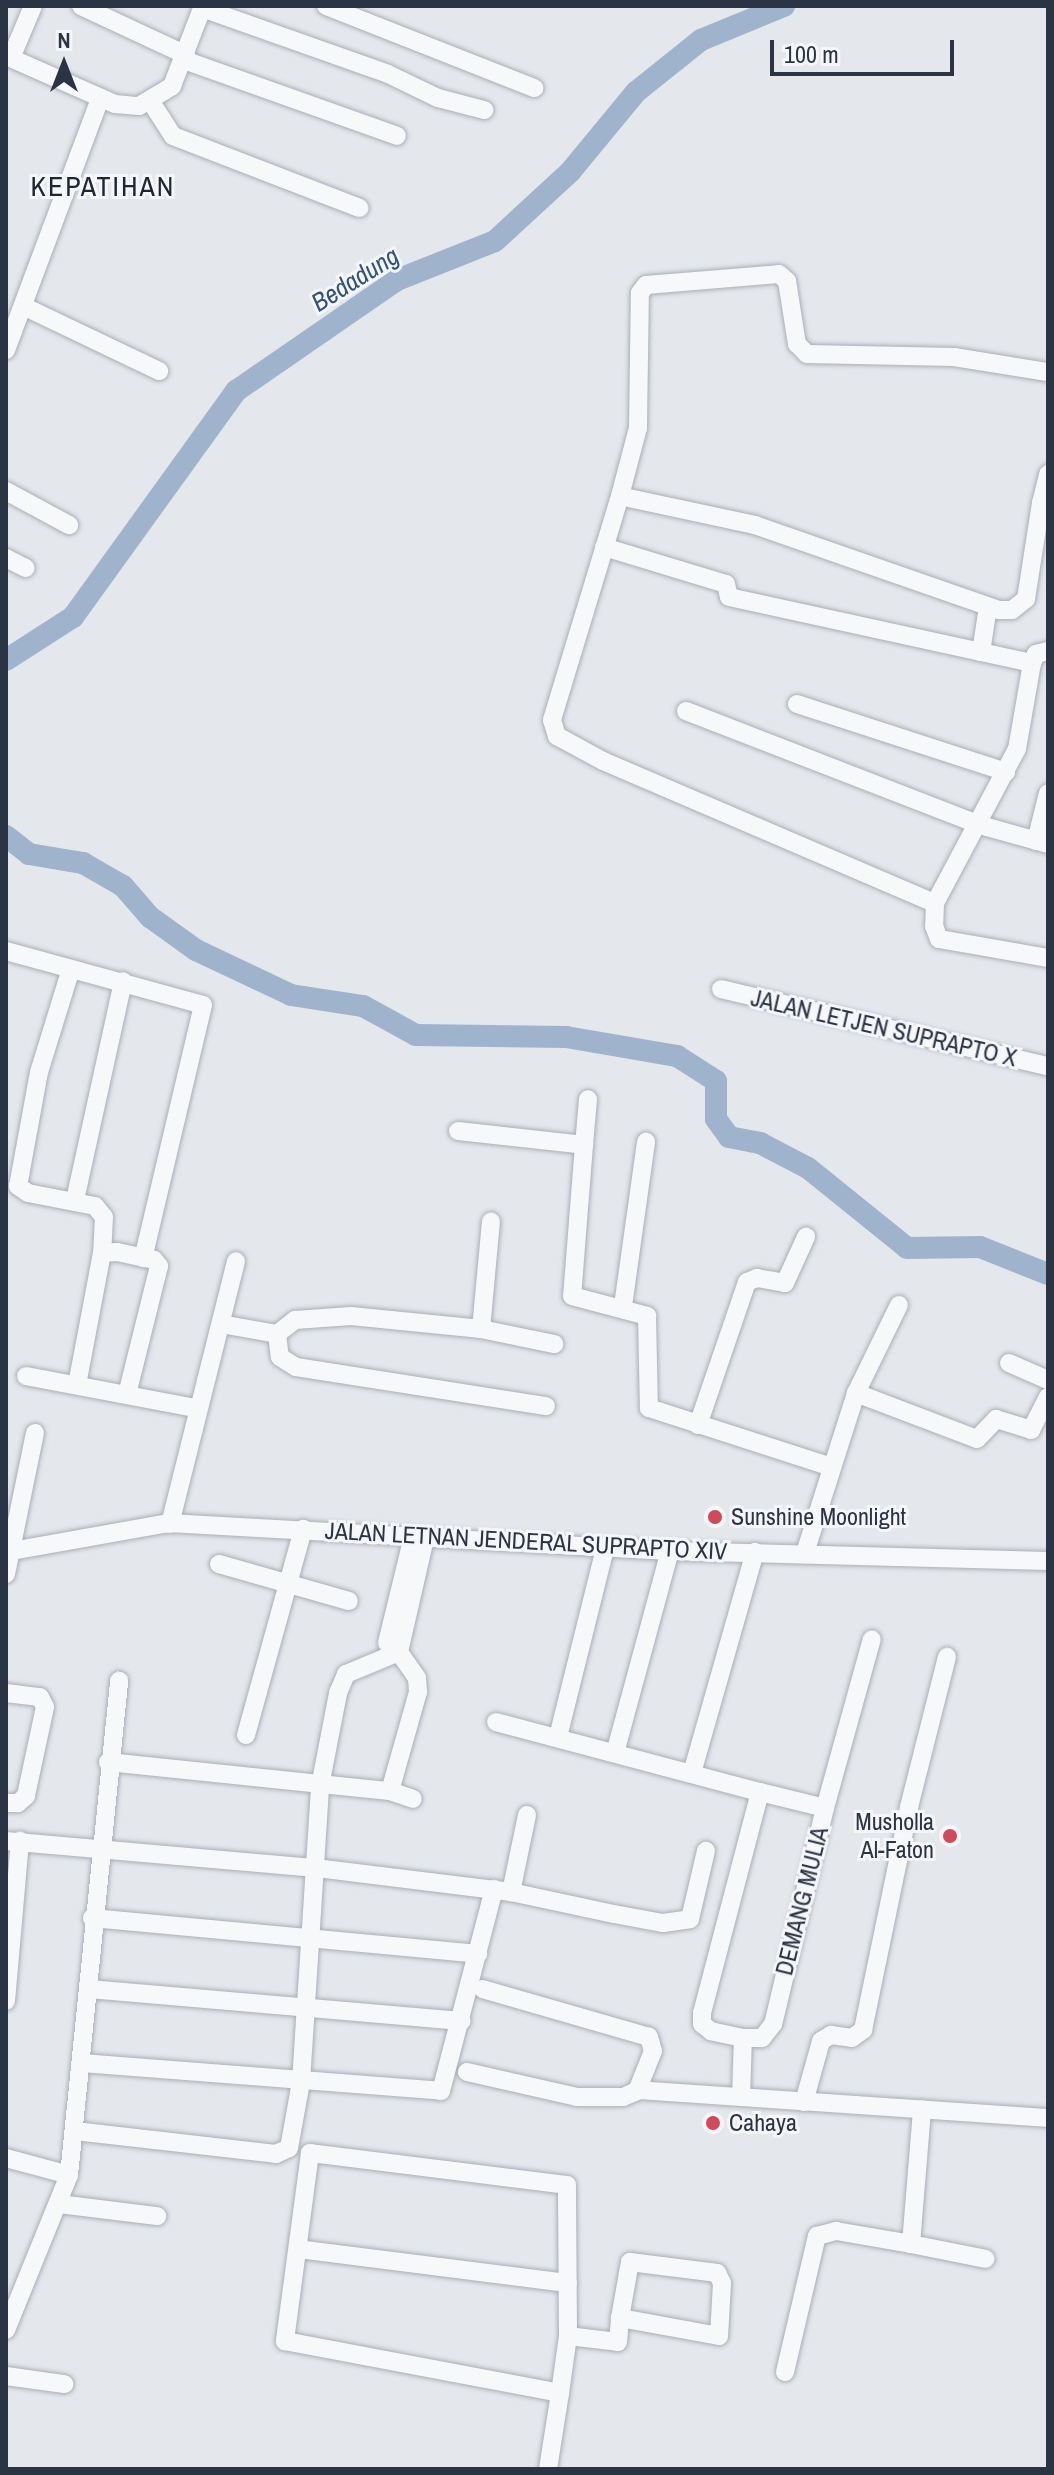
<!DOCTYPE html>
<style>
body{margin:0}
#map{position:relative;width:1054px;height:2475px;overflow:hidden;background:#e4e7ec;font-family:"Archivo Narrow",sans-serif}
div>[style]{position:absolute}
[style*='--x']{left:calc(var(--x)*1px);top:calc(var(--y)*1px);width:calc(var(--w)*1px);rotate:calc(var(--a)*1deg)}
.river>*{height:22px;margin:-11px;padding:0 11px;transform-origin:11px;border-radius:11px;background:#9fb4cc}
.roads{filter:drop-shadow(0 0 2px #a9aeb7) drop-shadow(0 0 2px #a9aeb7)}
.minor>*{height:18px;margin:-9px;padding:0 9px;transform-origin:9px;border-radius:9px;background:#f7f8fa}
.dots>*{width:22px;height:22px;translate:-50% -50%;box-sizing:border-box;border:4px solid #f4f6f9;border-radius:50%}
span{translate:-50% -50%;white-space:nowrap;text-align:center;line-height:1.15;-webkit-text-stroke:6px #f4f6f9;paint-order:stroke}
.street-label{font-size:24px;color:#2b3445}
.poi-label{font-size:24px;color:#2b3445}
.left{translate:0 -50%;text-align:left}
.right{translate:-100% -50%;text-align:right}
.water-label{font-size:26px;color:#34527a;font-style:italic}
.quarter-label{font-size:28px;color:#1d2536;letter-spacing:2px}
.frame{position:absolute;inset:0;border:8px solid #2b3445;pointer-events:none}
.north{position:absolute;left:24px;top:24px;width:80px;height:80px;-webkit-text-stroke:6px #f4f6f9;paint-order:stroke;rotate:0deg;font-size:22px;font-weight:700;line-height:32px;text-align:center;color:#2b3445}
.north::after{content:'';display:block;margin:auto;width:28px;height:36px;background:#2b3445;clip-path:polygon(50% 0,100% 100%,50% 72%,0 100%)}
.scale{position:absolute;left:770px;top:40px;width:184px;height:36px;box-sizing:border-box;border:4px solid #2b3445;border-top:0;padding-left:10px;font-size:24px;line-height:28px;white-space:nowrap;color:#2b3445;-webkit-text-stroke:6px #f4f6f9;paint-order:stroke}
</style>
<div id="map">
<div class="river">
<i style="--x:6;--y:660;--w:80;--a:-32.7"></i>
<i style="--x:73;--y:617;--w:279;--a:-54.2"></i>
<i style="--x:236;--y:391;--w:196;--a:-34.6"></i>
<i style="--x:397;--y:280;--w:105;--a:-21.7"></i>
<i style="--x:495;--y:241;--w:102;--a:-42.6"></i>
<i style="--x:570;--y:172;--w:104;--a:-50.5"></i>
<i style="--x:636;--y:92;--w:83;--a:-38.7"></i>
<i style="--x:701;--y:40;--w:90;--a:-22.3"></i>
<i style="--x:6;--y:836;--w:29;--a:38"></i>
<i style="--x:29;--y:854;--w:55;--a:9.5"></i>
<i style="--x:83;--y:863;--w:46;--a:29.9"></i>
<i style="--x:123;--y:886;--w:41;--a:48.9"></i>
<i style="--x:150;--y:917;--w:57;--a:35.7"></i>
<i style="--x:196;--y:950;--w:105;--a:25.3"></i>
<i style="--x:291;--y:995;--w:73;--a:8.7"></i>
<i style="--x:363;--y:1006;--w:60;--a:28.7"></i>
<i style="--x:416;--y:1035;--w:150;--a:0.8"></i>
<i style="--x:566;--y:1037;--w:113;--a:9.7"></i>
<i style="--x:677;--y:1056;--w:46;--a:32.7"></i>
<i style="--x:716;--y:1081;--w:38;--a:90"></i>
<i style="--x:716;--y:1119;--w:22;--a:54"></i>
<i style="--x:729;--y:1137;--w:32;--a:11"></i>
<i style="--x:760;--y:1143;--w:54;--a:27.5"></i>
<i style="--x:808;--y:1168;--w:127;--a:38.9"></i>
<i style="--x:907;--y:1248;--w:73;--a:-0.8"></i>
<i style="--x:980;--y:1247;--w:73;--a:21.7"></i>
</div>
<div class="roads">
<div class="minor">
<i style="--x:81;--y:6;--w:116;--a:25"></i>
<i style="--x:326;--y:6;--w:224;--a:21.5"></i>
<i style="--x:202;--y:8;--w:197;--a:19.5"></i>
<i style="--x:388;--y:74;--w:55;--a:25.6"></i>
<i style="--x:438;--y:98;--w:48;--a:14.6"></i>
<i style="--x:6;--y:56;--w:119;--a:23.8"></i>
<i style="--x:115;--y:104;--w:24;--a:5"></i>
<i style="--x:139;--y:106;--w:39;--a:-31"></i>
<i style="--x:172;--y:86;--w:86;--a:-68.8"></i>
<i style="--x:11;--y:58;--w:56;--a:-67.1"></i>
<i style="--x:184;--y:60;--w:226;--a:19.6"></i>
<i style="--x:151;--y:102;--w:40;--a:57.1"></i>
<i style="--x:173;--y:136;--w:200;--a:21.1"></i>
<i style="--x:23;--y:306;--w:151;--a:25.5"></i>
<i style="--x:6;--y:350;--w:269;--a:-69.5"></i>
<i style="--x:6;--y:491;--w:72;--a:28.4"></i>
<i style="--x:620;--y:496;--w:70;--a:-75.2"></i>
<i style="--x:638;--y:428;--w:135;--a:-89.2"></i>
<i style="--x:640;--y:293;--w:10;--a:-53"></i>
<i style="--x:646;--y:285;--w:133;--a:-4.7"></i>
<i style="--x:779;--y:274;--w:11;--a:41"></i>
<i style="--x:787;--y:281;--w:64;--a:81"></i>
<i style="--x:797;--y:344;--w:14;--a:45"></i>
<i style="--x:807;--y:354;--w:147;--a:1.2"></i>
<i style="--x:954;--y:357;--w:95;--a:9.1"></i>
<i style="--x:1041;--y:503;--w:30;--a:-76"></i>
<i style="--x:1048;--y:503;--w:7;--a:180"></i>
<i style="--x:1041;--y:503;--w:97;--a:98.9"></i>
<i style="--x:1026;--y:599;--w:18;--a:142"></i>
<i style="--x:1012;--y:610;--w:13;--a:180"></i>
<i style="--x:999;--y:610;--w:258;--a:-160.8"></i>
<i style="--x:755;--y:525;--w:138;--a:-167.9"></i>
<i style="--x:620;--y:496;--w:234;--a:106.9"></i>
<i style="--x:552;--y:720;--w:17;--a:73"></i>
<i style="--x:557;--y:736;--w:52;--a:28.5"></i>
<i style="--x:603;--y:761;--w:361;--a:23.2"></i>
<i style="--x:935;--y:903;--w:23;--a:92"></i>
<i style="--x:934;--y:926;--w:14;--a:69"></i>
<i style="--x:939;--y:939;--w:111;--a:9.9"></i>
<i style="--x:604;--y:547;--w:127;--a:16.9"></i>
<i style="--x:726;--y:584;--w:13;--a:77"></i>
<i style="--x:729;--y:597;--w:258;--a:12.3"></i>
<i style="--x:981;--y:652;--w:46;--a:-81.2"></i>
<i style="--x:6;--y:558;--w:22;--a:27"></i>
<i style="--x:981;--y:652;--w:52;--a:12.2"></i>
<i style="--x:797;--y:704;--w:220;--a:18"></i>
<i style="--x:686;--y:711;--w:315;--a:21.2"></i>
<i style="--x:980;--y:825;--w:71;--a:15.6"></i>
<i style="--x:1036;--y:841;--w:49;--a:-76"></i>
<i style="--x:935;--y:903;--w:174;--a:-62"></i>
<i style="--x:1017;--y:749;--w:87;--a:-80.1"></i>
<i style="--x:1032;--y:663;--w:10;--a:-66"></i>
<i style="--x:1036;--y:654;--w:12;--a:-14"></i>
<i style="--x:6;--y:951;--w:204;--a:15.3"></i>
<i style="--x:203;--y:1005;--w:260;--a:103.3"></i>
<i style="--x:70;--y:972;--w:105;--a:107.2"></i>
<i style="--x:39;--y:1072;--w:116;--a:100.4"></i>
<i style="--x:18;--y:1186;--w:12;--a:35"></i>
<i style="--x:28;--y:1193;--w:68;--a:11"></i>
<i style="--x:95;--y:1206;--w:14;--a:51"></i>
<i style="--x:104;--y:1217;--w:36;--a:93"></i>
<i style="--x:721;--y:989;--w:336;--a:13.3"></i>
<i style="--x:458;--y:1131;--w:127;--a:6.3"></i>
<i style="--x:584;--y:1145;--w:151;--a:94.5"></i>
<i style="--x:572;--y:1296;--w:78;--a:14.9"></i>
<i style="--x:647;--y:1316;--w:92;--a:88.8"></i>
<i style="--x:649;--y:1408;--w:189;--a:17.9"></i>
<i style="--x:584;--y:1145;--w:46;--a:-85"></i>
<i style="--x:75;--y:1200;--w:224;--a:-77.6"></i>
<i style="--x:623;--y:1306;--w:166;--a:-82"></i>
<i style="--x:221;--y:1324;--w:57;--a:10.1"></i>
<i style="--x:277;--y:1334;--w:23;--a:-38"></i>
<i style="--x:295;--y:1320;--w:56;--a:-4.1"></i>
<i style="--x:351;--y:1316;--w:131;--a:5.7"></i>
<i style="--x:481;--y:1329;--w:75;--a:11.6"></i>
<i style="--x:481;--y:1329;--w:108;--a:-84.7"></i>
<i style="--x:277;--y:1334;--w:23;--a:83"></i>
<i style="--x:280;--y:1357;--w:19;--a:32"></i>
<i style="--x:296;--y:1367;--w:253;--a:8.9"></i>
<i style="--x:1009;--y:1363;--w:43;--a:23.6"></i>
<i style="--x:26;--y:1376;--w:172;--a:10.7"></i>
<i style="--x:77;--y:1385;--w:134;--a:-79.3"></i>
<i style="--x:102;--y:1253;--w:15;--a:-4"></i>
<i style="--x:117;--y:1252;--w:38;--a:12"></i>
<i style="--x:154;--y:1260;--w:8;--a:50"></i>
<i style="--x:159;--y:1266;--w:132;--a:104"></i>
<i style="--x:856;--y:1393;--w:129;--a:20.8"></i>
<i style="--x:977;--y:1439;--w:28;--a:-46"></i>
<i style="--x:996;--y:1419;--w:37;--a:17"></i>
<i style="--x:1031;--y:1430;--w:37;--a:-63"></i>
<i style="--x:698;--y:1425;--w:151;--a:-71.1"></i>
<i style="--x:747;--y:1282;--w:11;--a:-22"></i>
<i style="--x:757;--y:1278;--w:28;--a:10"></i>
<i style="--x:785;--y:1283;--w:51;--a:-65.5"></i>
<i style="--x:170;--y:1524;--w:271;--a:-75.9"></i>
<i style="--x:6;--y:1552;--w:166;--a:-10.1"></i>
<i style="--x:169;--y:1523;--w:502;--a:3.2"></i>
<i style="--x:670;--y:1551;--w:378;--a:1.5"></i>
<i style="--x:805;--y:1553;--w:168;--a:-72.3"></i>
<i style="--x:856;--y:1393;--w:98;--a:-64"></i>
<i style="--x:219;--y:1564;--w:135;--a:15.9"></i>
<i style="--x:6;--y:1574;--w:144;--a:-78.4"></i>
<i style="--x:387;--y:1643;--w:110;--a:-76.3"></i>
<i style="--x:6;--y:1693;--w:34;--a:7"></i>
<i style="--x:40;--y:1697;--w:11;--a:63"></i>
<i style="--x:45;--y:1707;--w:91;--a:102.1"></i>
<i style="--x:26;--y:1796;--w:11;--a:139"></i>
<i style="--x:18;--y:1803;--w:12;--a:180"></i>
<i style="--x:496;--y:1722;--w:273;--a:14.9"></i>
<i style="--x:246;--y:1735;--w:214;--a:-74.5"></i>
<i style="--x:558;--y:1737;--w:195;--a:-76"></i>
<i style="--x:615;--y:1753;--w:209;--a:-74.8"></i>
<i style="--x:108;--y:1762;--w:283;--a:5.9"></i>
<i style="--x:390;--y:1791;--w:24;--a:19"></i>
<i style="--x:692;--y:1773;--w:230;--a:-74.1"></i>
<i style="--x:390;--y:1791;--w:103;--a:-74.2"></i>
<i style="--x:418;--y:1692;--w:14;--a:-94"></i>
<i style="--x:417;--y:1678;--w:32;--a:-125"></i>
<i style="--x:760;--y:1792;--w:67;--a:13.8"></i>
<i style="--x:825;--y:1808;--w:222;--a:103.5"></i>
<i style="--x:773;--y:2024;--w:18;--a:128"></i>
<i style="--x:762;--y:2038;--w:19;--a:180"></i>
<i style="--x:743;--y:2038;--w:33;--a:-168"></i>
<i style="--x:711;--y:2031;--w:11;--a:-142"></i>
<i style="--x:702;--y:2024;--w:11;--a:-90"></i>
<i style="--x:702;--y:2013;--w:228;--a:-75.3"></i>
<i style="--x:825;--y:1808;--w:175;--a:-74.5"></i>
<i style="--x:527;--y:1815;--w:79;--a:101.7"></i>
<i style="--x:511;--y:1892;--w:105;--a:12.1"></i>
<i style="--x:614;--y:1914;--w:50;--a:10.4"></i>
<i style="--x:663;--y:1923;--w:27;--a:-8"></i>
<i style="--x:690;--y:1919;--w:70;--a:-76.8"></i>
<i style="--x:6;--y:1841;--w:311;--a:5"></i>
<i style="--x:316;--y:1868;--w:196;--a:7"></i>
<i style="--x:92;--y:1918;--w:388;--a:5.3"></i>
<i style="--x:89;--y:1989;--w:374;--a:4.9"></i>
<i style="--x:6;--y:2001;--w:161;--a:-85"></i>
<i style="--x:81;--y:2063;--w:361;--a:4.4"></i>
<i style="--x:441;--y:2091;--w:209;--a:-75.3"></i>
<i style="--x:467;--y:2072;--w:113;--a:12.8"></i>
<i style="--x:577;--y:2097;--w:46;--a:0"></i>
<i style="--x:623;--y:2097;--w:15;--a:-23"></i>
<i style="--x:637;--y:2091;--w:43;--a:-68.2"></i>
<i style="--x:653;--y:2051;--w:15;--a:-106"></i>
<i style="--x:649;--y:2037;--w:173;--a:-163.9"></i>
<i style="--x:637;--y:2090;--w:412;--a:3.9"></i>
<i style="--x:741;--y:2097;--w:59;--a:-88.1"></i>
<i style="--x:804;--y:2102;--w:63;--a:-74.4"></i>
<i style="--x:821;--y:2041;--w:12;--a:-31"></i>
<i style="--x:831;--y:2035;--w:21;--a:8"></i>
<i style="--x:852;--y:2038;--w:14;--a:-36"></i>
<i style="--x:863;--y:2030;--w:228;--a:-78.3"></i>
<i style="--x:909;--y:1807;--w:155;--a:-75.8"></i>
<i style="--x:75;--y:2131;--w:202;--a:6.5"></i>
<i style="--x:276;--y:2154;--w:14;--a:-25"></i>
<i style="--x:289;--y:2148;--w:67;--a:-79.7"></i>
<i style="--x:301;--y:2082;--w:297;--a:-86.3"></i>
<i style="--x:320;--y:1786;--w:95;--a:-79"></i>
<i style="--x:338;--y:1693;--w:21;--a:-67"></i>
<i style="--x:346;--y:1674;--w:57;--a:-22.5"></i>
<i style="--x:399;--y:1652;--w:108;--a:-77.1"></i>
<i style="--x:6;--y:2158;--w:65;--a:15.1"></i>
<i style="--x:59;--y:2204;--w:99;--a:7"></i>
<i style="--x:911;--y:2244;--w:76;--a:11.3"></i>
<i style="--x:298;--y:2249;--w:272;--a:7.2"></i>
<i style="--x:6;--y:2330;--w:167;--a:-67.9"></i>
<i style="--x:69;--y:2175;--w:497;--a:-84.2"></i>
<i style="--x:568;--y:2336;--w:50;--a:6.8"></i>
<i style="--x:618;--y:2342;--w:24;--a:-85"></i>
<i style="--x:620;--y:2318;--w:57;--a:-79.9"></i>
<i style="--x:630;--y:2262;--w:88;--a:7.2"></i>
<i style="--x:717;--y:2273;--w:11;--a:63"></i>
<i style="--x:722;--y:2283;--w:53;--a:93.2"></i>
<i style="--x:719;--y:2336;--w:101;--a:-169.7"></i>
<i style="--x:785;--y:2372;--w:140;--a:-76.8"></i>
<i style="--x:817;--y:2236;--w:20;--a:-15"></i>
<i style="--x:836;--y:2231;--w:76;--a:9.8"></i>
<i style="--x:911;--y:2244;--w:135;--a:-85.3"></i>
<i style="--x:6;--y:2376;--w:59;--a:7.9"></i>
<i style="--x:548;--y:2469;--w:77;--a:-81"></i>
<i style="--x:560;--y:2393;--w:58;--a:-82"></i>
<i style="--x:568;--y:2336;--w:151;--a:-90.4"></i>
<i style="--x:567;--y:2185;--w:259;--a:-172.9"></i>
<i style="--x:310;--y:2153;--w:190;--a:97.6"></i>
<i style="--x:285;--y:2341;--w:280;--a:10.7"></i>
</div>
</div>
<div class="dots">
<i style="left:715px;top:1517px;background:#d1495b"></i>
<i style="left:950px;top:1836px;background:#d1495b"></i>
<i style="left:713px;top:2123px;background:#d1495b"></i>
</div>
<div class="street-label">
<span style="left:884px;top:1028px;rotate:13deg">JALAN LETJEN SUPRAPTO X</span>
<span style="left:526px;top:1541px;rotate:3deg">JALAN LETNAN JENDERAL SUPRAPTO XIV</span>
<span style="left:802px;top:1901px;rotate:-76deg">DEMANG MULIA</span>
</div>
<div class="poi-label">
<span class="left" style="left:731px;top:1517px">Sunshine Moonlight</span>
<span class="right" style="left:934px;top:1836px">Musholla<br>Al-Faton</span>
<span class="left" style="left:729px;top:2123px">Cahaya</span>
</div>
<div class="water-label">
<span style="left:355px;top:279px;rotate:-32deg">Bedadung</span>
</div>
<div class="quarter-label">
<span style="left:103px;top:186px">KEPATIHAN</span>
</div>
<div class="frame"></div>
<div class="north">N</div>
<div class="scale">100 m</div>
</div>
